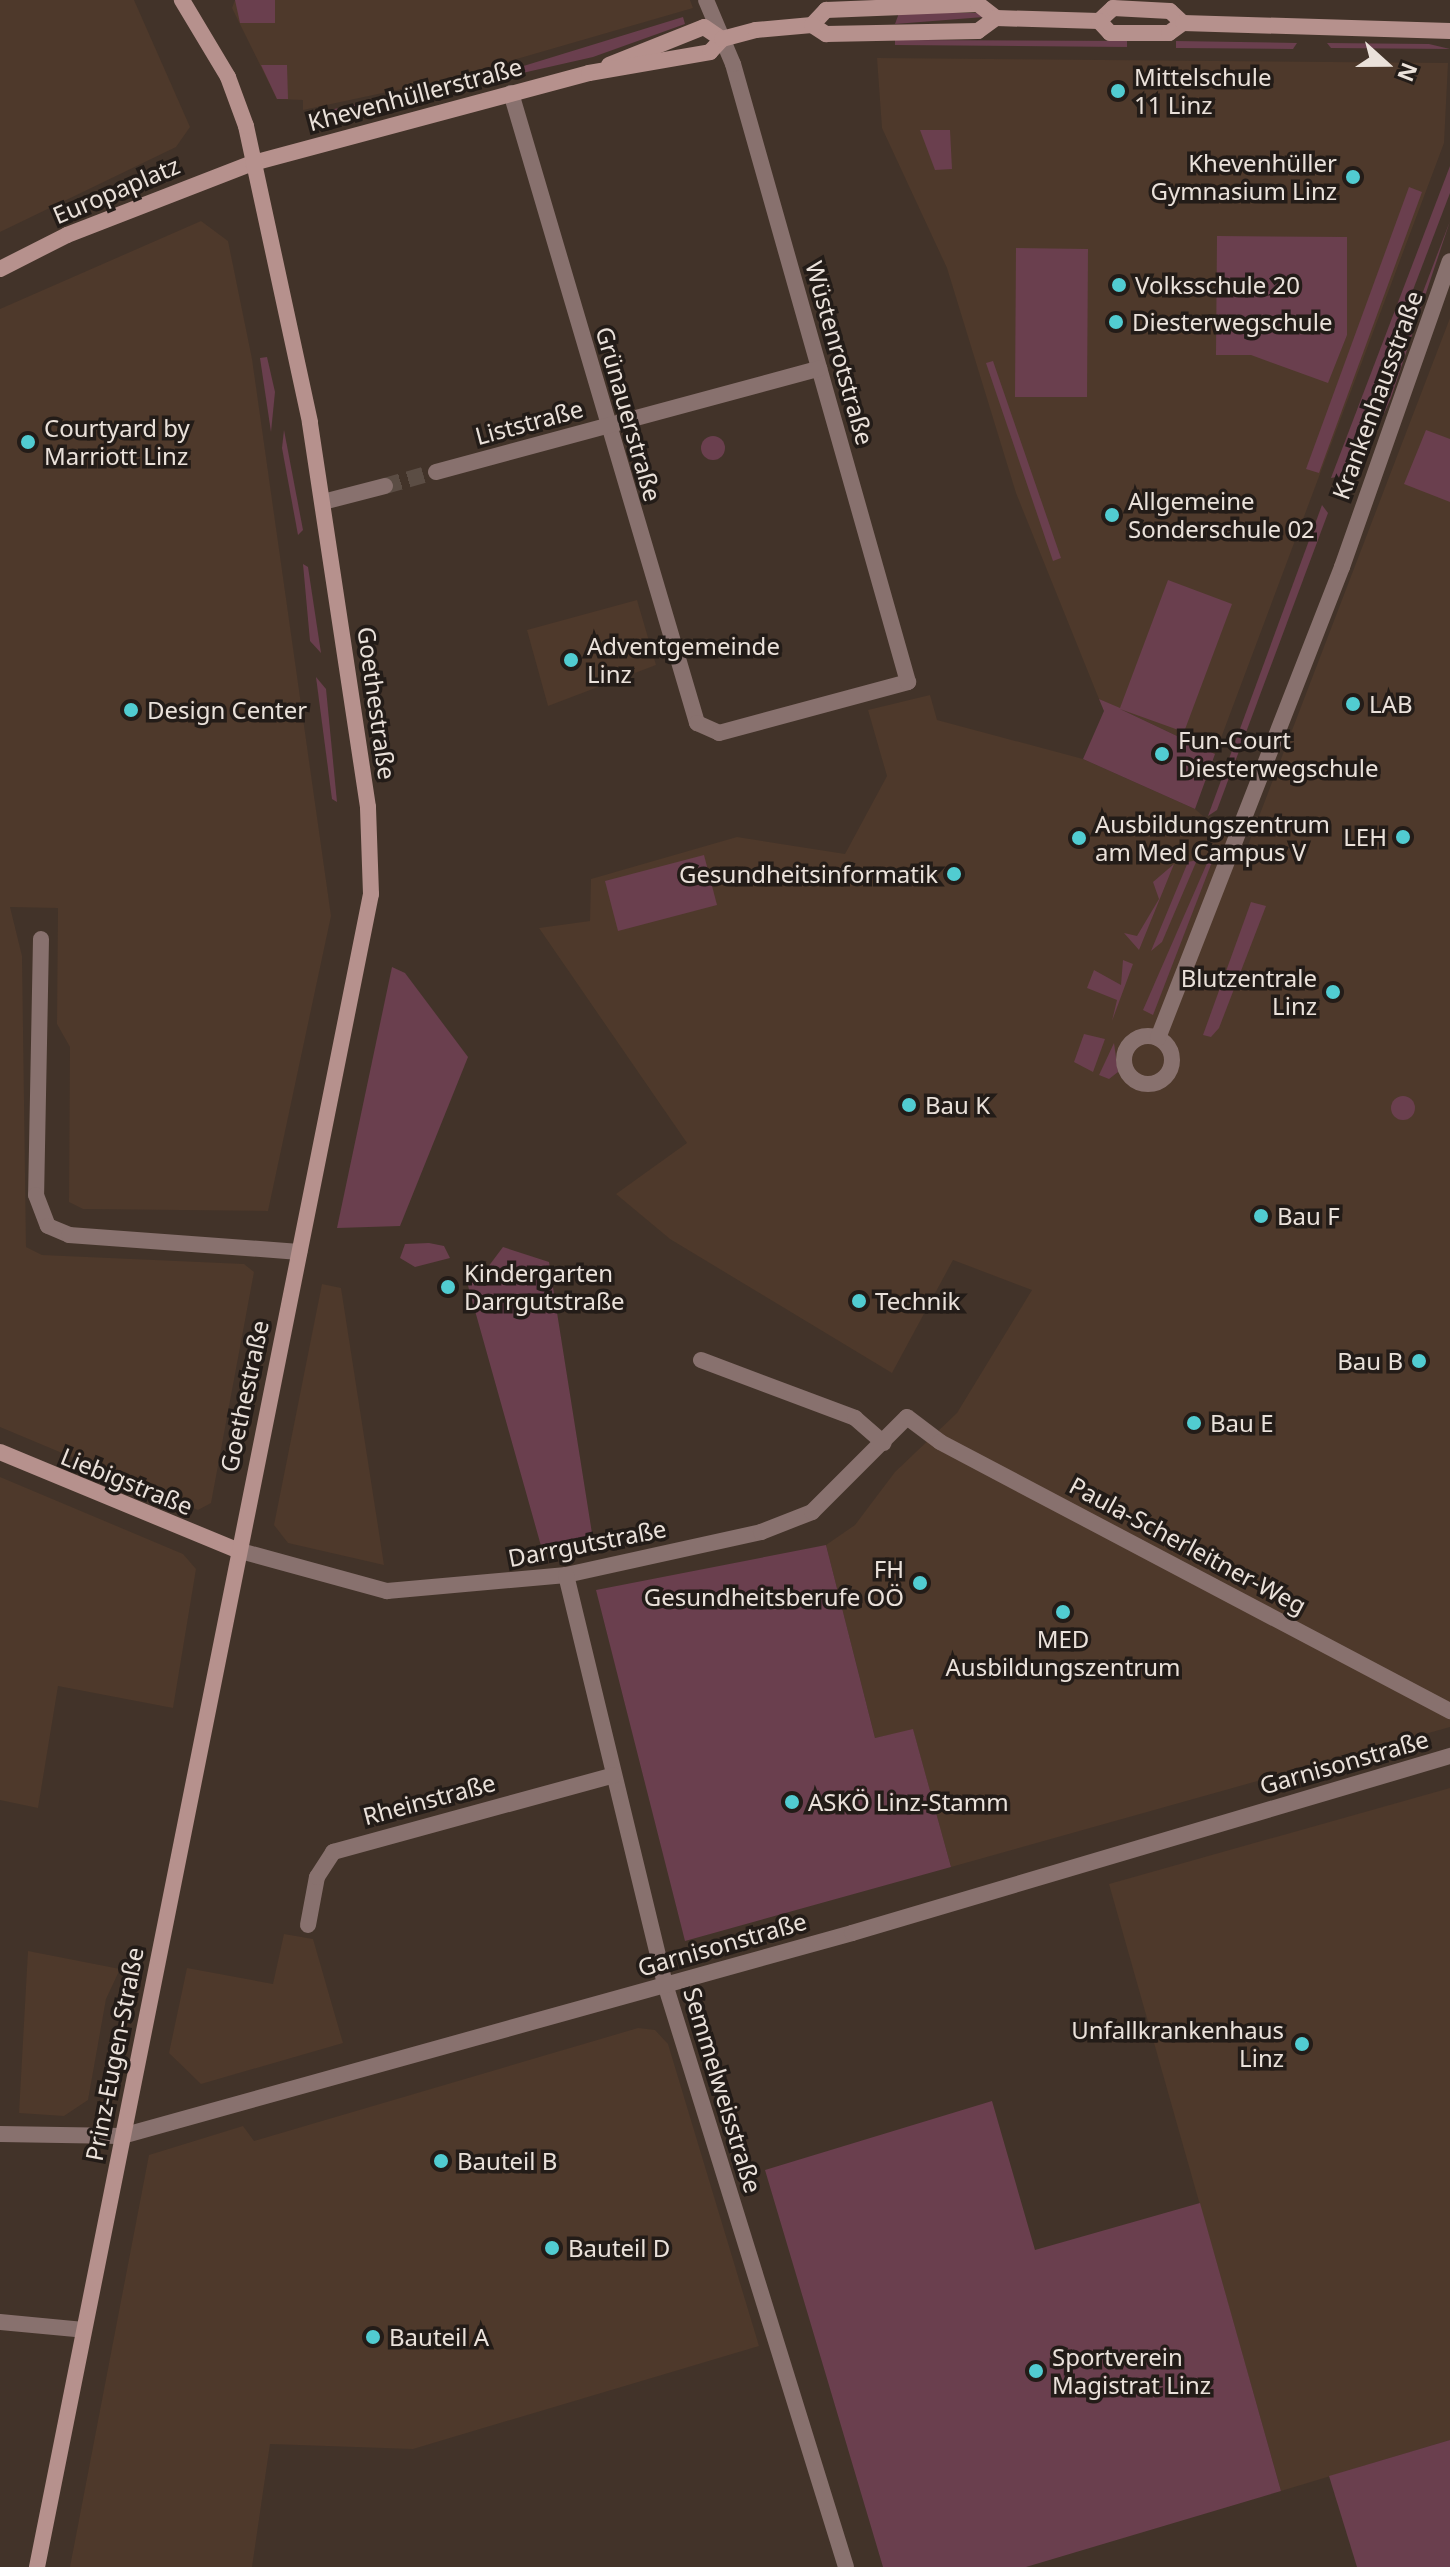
<!DOCTYPE html>
<meta charset="utf-8">
<style>
body{margin:0}
#map{position:relative;width:1450px;height:2567px;overflow:hidden;background:#423329;font-family:"Noto Sans",sans-serif}
div>[style]{position:absolute}
[style*='--x']{left:calc(var(--x)*1px);top:calc(var(--y)*1px);width:calc(var(--w)*1px);rotate:calc(var(--a)*1deg)}
.built>*{inset:0;background:#4e392b}
.green>*{inset:0;background:#6a3f4e}
.round{border-radius:50%}
.pedestrian-tunnel>*{height:16px;margin-top:-8px;transform-origin:0;background:repeating-linear-gradient(90deg,#5b4d44 0 16px,transparent 0 24px)}
.pedestrian>*{height:16px;margin:-8px;padding:0 8px;transform-origin:8px;border-radius:8px;background:#88716e}
.minor>*{height:16px;margin:-8px;padding:0 8px;transform-origin:8px;border-radius:8px;background:#88716e}
.minor>.ring{margin:-8px;padding:0;box-sizing:content-box;background:none;border:16px solid #88716e;border-radius:50%}
.secondary>*{height:16px;margin:-8px;padding:0 8px;transform-origin:8px;border-radius:8px;background:#b6918d}
.dots>*{width:22px;height:22px;translate:-50% -50%;box-sizing:border-box;border:4px solid #231c18;border-radius:50%}
span{translate:-50% -50%;white-space:nowrap;text-align:center;line-height:1.15;-webkit-text-stroke:7px #231c18;paint-order:stroke}
.poi-label{font-size:24px;color:#eae1da}
.left{translate:0 -50%;text-align:left}
.right{translate:-100% -50%;text-align:right}
.street-label{font-size:24px;color:#eae1da}
.north{position:absolute;left:1346px;top:24px;width:80px;height:80px;-webkit-text-stroke:6px #231c18;paint-order:stroke;rotate:111deg;font-size:22px;font-weight:700;line-height:32px;text-align:center;color:#eae1da}
.north::after{content:'';display:block;margin:auto;width:28px;height:36px;background:#eae1da;clip-path:polygon(50% 0,100% 100%,50% 72%,0 100%)}
</style>
<div id="map">
<div class="built">
<i style="clip-path:polygon(0 0,134px 0,190px 127px,176px 147px,0 232px)"></i>
<i style="clip-path:polygon(235px 0,690px 0,693px 8px,448px 79px,303px 110px,303px 100px,277px 99px,232px 8px)"></i>
<i style="clip-path:polygon(877px 58px,1448px 63px,1444px 143px,1215px 754px,1099px 699px,1016px 493px,947px 268px,882px 128px)"></i>
<i style="clip-path:polygon(201px 221px,228px 241px,252px 359px,331px 916px,268px 1211px,83px 1209px,69px 1202px,70px 1047px,57px 1024px,58px 908px,10px 907px,22px 956px,26px 1247px,42px 1255px,244px 1264px,254px 1272px,211px 1503px,198px 1510px,0 1427px,0 309px)"></i>
<i style="clip-path:polygon(1450px 318px,1450px 1727px,951px 1867px,913px 1730px,875px 1738px,826px 1545px,855px 1525px,895px 1472px,957px 1413px,1032px 1290px,953px 1260px,892px 1373px,670px 1239px,616px 1194px,687px 1143px,539px 928px,590px 921px,591px 879px,737px 837px,845px 854px,887px 776px,868px 710px,930px 695px,937px 720px,1083px 759px,1195px 809px,1245px 853px)"></i>
<i style="clip-path:polygon(637px 600px,656px 665px,548px 706px,527px 630px)"></i>
<i style="clip-path:polygon(322px 1284px,341px 1288px,384px 1565px,288px 1543px,274px 1525px)"></i>
<i style="clip-path:polygon(0 1477px,183px 1554px,196px 1569px,173px 1708px,58px 1686px,38px 1808px,0 1800px)"></i>
<i style="clip-path:polygon(1450px 1788px,1450px 2440px,1281px 2491px,1109px 1884px)"></i>
<i style="clip-path:polygon(284px 1934px,313px 1939px,343px 2043px,201px 2084px,169px 2053px,187px 1968px,273px 1984px)"></i>
<i style="clip-path:polygon(28px 1951px,120px 1969px,106px 1999px,88px 2100px,64px 2116px,19px 2113px)"></i>
<i style="clip-path:polygon(638px 2028px,655px 2030px,668px 2044px,759px 2346px,413px 2449px,270px 2444px,252px 2567px,70px 2567px,149px 2155px,243px 2126px,254px 2141px)"></i>
</div>
<div class="green">
<i style="clip-path:polygon(235px 0,275px 0,275px 23px,240px 23px)"></i>
<i style="clip-path:polygon(899px 13px,983px 13px,984px 17px,895px 24px)"></i>
<i style="clip-path:polygon(683px 17px,685px 24px,593px 57px,311px 121px,310px 114px,484px 78px)"></i>
<i style="clip-path:polygon(895px 40px,1127px 41px,1127px 47px,895px 45px)"></i>
<i style="clip-path:polygon(1176px 41px,1297px 43px,1293px 49px,1176px 48px)"></i>
<i style="clip-path:polygon(1327px 43px,1429px 44px,1450px 49px,1331px 48px)"></i>
<i style="clip-path:polygon(261px 65px,287px 65px,288px 99px,277px 99px)"></i>
<i style="clip-path:polygon(920px 130px,950px 130px,952px 169px,935px 170px)"></i>
<i style="clip-path:polygon(1450px 166px,1450px 193px,1342px 476px,1331px 478px)"></i>
<i style="clip-path:polygon(1409px 187px,1422px 192px,1319px 473px,1306px 469px)"></i>
<i style="clip-path:polygon(1450px 221px,1391px 398px,1353px 482px,1352px 478px)"></i>
<i style="clip-path:polygon(1217px 236px,1347px 237px,1347px 335px,1328px 383px,1251px 355px,1216px 355px)"></i>
<i style="clip-path:polygon(1016px 248px,1088px 249px,1087px 397px,1015px 397px)"></i>
<i style="clip-path:polygon(267px 357px,275px 392px,271px 432px,260px 358px)"></i>
<i style="clip-path:polygon(993px 361px,1061px 558px,1053px 561px,986px 363px)"></i>
<i style="clip-path:polygon(284px 430px,303px 530px,298px 535px,282px 448px)"></i>
<i style="clip-path:polygon(1426px 430px,1450px 439px,1450px 502px,1404px 484px)"></i>
<i class="round" style="left:701px;top:436px;width:24px;height:24px"></i>
<i style="clip-path:polygon(1322px 505px,1328px 513px,1217px 810px,1208px 816px)"></i>
<i style="clip-path:polygon(303px 564px,308px 567px,321px 653px,310px 641px)"></i>
<i style="clip-path:polygon(1168px 580px,1232px 604px,1184px 732px,1120px 709px,1215px 754px,1195px 809px,1083px 759px,1104px 711px,1099px 699px,1120px 708px)"></i>
<i style="clip-path:polygon(316px 677px,326px 689px,337px 802px,332px 799px)"></i>
<i style="clip-path:polygon(704px 855px,717px 905px,618px 931px,605px 881px)"></i>
<i style="clip-path:polygon(1197px 860px,1162px 942px,1151px 951px,1188px 862px)"></i>
<i style="clip-path:polygon(1208px 861px,1212px 862px,1153px 1015px,1143px 1010px)"></i>
<i style="clip-path:polygon(1174px 864px,1139px 950px,1124px 933px,1137px 936px,1159px 899px,1153px 882px)"></i>
<i style="clip-path:polygon(1251px 902px,1266px 906px,1219px 1028px,1211px 1037px,1203px 1035px)"></i>
<i style="clip-path:polygon(1123px 960px,1133px 964px,1112px 1021px,1117px 1000px,1087px 988px,1094px 970px,1121px 985px)"></i>
<i style="clip-path:polygon(392px 967px,405px 973px,468px 1057px,400px 1226px,337px 1228px)"></i>
<i style="clip-path:polygon(1084px 1034px,1105px 1039px,1093px 1072px,1074px 1062px)"></i>
<i style="clip-path:polygon(1114px 1043px,1118px 1072px,1109px 1079px,1099px 1075px)"></i>
<i class="round" style="left:1391px;top:1096px;width:24px;height:24px"></i>
<i style="clip-path:polygon(429px 1243px,444px 1246px,450px 1258px,415px 1267px,400px 1258px,405px 1244px)"></i>
<i style="clip-path:polygon(503px 1247px,549px 1262px,594px 1546px,543px 1553px,465px 1275px,482px 1275px)"></i>
<i style="clip-path:polygon(826px 1545px,875px 1738px,913px 1729px,951px 1867px,685px 1941px,596px 1590px)"></i>
<i style="clip-path:polygon(992px 2101px,1035px 2250px,1200px 2203px,1281px 2491px,1026px 2567px,883px 2567px,765px 2170px)"></i>
<i style="clip-path:polygon(1450px 2440px,1450px 2567px,1357px 2567px,1329px 2476px)"></i>
</div>
<div class="pedestrian-tunnel">
<i style="--x:385;--y:486;--w:40;--a:-16"></i>
</div>
<div class="pedestrian">
<i style="--x:323;--y:502;--w:64;--a:-14.5"></i>
</div>
<div class="minor">
<i style="--x:511;--y:93;--w:657;--a:73.55"></i>
<i style="--x:697;--y:723;--w:24;--a:24"></i>
<i style="--x:719;--y:733;--w:196;--a:-15.1"></i>
<i style="--x:908;--y:682;--w:642;--a:-105.81"></i>
<i style="--x:733;--y:64;--w:69;--a:-112.9"></i>
<i style="--x:436;--y:472;--w:397;--a:-15.1"></i>
<i style="--x:41;--y:939;--w:256;--a:91.1"></i>
<i style="--x:36;--y:1195;--w:33;--a:69"></i>
<i style="--x:48;--y:1226;--w:23;--a:23"></i>
<i style="--x:69;--y:1235;--w:231;--a:4.2"></i>
<i class="ring" style="left:1124px;top:1036px;width:32px;height:32px"></i>
<i style="--x:1158;--y:1038;--w:506;--a:-68.66"></i>
<i style="--x:1342;--y:567;--w:324;--a:-70.6"></i>
<i style="--x:701;--y:1360;--w:165;--a:20.6"></i>
<i style="--x:855;--y:1418;--w:38;--a:41"></i>
<i style="--x:237;--y:1550;--w:156;--a:15.3"></i>
<i style="--x:387;--y:1591;--w:180;--a:-5.1"></i>
<i style="--x:566;--y:1575;--w:200;--a:-12.4"></i>
<i style="--x:761;--y:1532;--w:55;--a:-21.4"></i>
<i style="--x:812;--y:1512;--w:134;--a:-45"></i>
<i style="--x:907;--y:1417;--w:41;--a:37.1"></i>
<i style="--x:940;--y:1442;--w:577;--a:27.81"></i>
<i style="--x:566;--y:1575;--w:421;--a:76.4"></i>
<i style="--x:665;--y:1984;--w:610;--a:72.75"></i>
<i style="--x:308;--y:1925;--w:49;--a:-79.4"></i>
<i style="--x:317;--y:1877;--w:30;--a:-57"></i>
<i style="--x:333;--y:1852;--w:291;--a:-15.3"></i>
<i style="--x:0;--y:2134;--w:122;--a:0.9"></i>
<i style="--x:122;--y:2136;--w:758;--a:-15.54"></i>
<i style="--x:852;--y:1933;--w:624;--a:-16.49"></i>
<i style="--x:0;--y:2322;--w:84;--a:5.4"></i>
</div>
<div class="secondary">
<i style="--x:1099;--y:21;--w:19;--a:-43"></i>
<i style="--x:1113;--y:8;--w:57;--a:3"></i>
<i style="--x:1170;--y:11;--w:18;--a:43"></i>
<i style="--x:812;--y:25;--w:21;--a:-47"></i>
<i style="--x:826;--y:10;--w:152;--a:-2.3"></i>
<i style="--x:978;--y:4;--w:23;--a:38"></i>
<i style="--x:996;--y:18;--w:103;--a:1.7"></i>
<i style="--x:1099;--y:21;--w:16;--a:47"></i>
<i style="--x:1110;--y:33;--w:59;--a:0"></i>
<i style="--x:1169;--y:33;--w:17;--a:-36"></i>
<i style="--x:1183;--y:23;--w:267;--a:1.7"></i>
<i style="--x:609;--y:65;--w:102;--a:-21.8"></i>
<i style="--x:704;--y:27;--w:22;--a:34"></i>
<i style="--x:0;--y:269;--w:75;--a:-26.9"></i>
<i style="--x:67;--y:235;--w:199;--a:-21.2"></i>
<i style="--x:253;--y:163;--w:348;--a:-15"></i>
<i style="--x:589;--y:73;--w:123;--a:-9.8"></i>
<i style="--x:710;--y:52;--w:18;--a:-47"></i>
<i style="--x:722;--y:39;--w:35;--a:-15"></i>
<i style="--x:756;--y:30;--w:56;--a:-5.1"></i>
<i style="--x:812;--y:25;--w:17;--a:33"></i>
<i style="--x:826;--y:34;--w:152;--a:-1.1"></i>
<i style="--x:978;--y:31;--w:22;--a:-36"></i>
<i style="--x:0;--y:1452;--w:256;--a:22.5"></i>
<i style="--x:37;--y:2567;--w:1706;--a:-78.71"></i>
<i style="--x:371;--y:894;--w:87;--a:-92"></i>
<i style="--x:368;--y:807;--w:389;--a:-98.6"></i>
<i style="--x:310;--y:422;--w:303;--a:-102.2"></i>
<i style="--x:246;--y:126;--w:52;--a:-110.2"></i>
<i style="--x:228;--y:77;--w:90;--a:-120.9"></i>
</div>
<div class="dots">
<i style="left:1118px;top:91px;background:#51ccd1"></i>
<i style="left:1353px;top:177px;background:#51ccd1"></i>
<i style="left:1119px;top:285px;background:#51ccd1"></i>
<i style="left:1116px;top:322px;background:#51ccd1"></i>
<i style="left:28px;top:442px;background:#51ccd1"></i>
<i style="left:1112px;top:515px;background:#51ccd1"></i>
<i style="left:571px;top:660px;background:#51ccd1"></i>
<i style="left:1353px;top:704px;background:#51ccd1"></i>
<i style="left:131px;top:710px;background:#51ccd1"></i>
<i style="left:1162px;top:754px;background:#51ccd1"></i>
<i style="left:1403px;top:837px;background:#51ccd1"></i>
<i style="left:1079px;top:838px;background:#51ccd1"></i>
<i style="left:954px;top:874px;background:#51ccd1"></i>
<i style="left:1333px;top:992px;background:#51ccd1"></i>
<i style="left:909px;top:1105px;background:#51ccd1"></i>
<i style="left:1261px;top:1216px;background:#51ccd1"></i>
<i style="left:448px;top:1287px;background:#51ccd1"></i>
<i style="left:859px;top:1301px;background:#51ccd1"></i>
<i style="left:1419px;top:1361px;background:#51ccd1"></i>
<i style="left:1194px;top:1423px;background:#51ccd1"></i>
<i style="left:920px;top:1583px;background:#51ccd1"></i>
<i style="left:1063px;top:1612px;background:#51ccd1"></i>
<i style="left:792px;top:1802px;background:#51ccd1"></i>
<i style="left:1302px;top:2044px;background:#51ccd1"></i>
<i style="left:441px;top:2161px;background:#51ccd1"></i>
<i style="left:552px;top:2248px;background:#51ccd1"></i>
<i style="left:373px;top:2337px;background:#51ccd1"></i>
<i style="left:1036px;top:2371px;background:#51ccd1"></i>
</div>
<div class="poi-label">
<span class="left" style="left:1134px;top:91px">Mittelschule<br>11 Linz</span>
<span class="right" style="left:1337px;top:177px">Khevenhüller<br>Gymnasium Linz</span>
<span class="left" style="left:1135px;top:285px">Volksschule 20</span>
<span class="left" style="left:1132px;top:322px">Diesterwegschule</span>
<span class="left" style="left:44px;top:442px">Courtyard by<br>Marriott Linz</span>
<span class="left" style="left:1128px;top:515px">Allgemeine<br>Sonderschule 02</span>
<span class="left" style="left:587px;top:660px">Adventgemeinde<br>Linz</span>
<span class="left" style="left:1369px;top:704px">LAB</span>
<span class="left" style="left:147px;top:710px">Design Center</span>
<span class="left" style="left:1178px;top:754px">Fun-Court<br>Diesterwegschule</span>
<span class="left" style="left:1095px;top:838px">Ausbildungszentrum<br>am Med Campus V</span>
<span class="right" style="left:1387px;top:837px">LEH</span>
<span class="right" style="left:938px;top:874px">Gesundheitsinformatik</span>
<span class="right" style="left:1317px;top:992px">Blutzentrale<br>Linz</span>
<span class="left" style="left:925px;top:1105px">Bau K</span>
<span class="left" style="left:1277px;top:1216px">Bau F</span>
<span class="left" style="left:464px;top:1287px">Kindergarten<br>Darrgutstraße</span>
<span class="left" style="left:875px;top:1301px">Technik</span>
<span class="right" style="left:1403px;top:1361px">Bau B</span>
<span class="left" style="left:1210px;top:1423px">Bau E</span>
<span class="right" style="left:904px;top:1583px">FH<br>Gesundheitsberufe OÖ</span>
<span style="left:1063px;top:1653px">MED<br>Ausbildungszentrum</span>
<span class="left" style="left:808px;top:1802px">ASKÖ Linz-Stamm</span>
<span class="right" style="left:1284px;top:2044px">Unfallkrankenhaus<br>Linz</span>
<span class="left" style="left:457px;top:2161px">Bauteil B</span>
<span class="left" style="left:568px;top:2248px">Bauteil D</span>
<span class="left" style="left:389px;top:2337px">Bauteil A</span>
<span class="left" style="left:1052px;top:2371px">Sportverein<br>Magistrat Linz</span>
</div>
<div class="street-label">
<span style="left:415px;top:94px;rotate:-15deg">Khevenhüllerstraße</span>
<span style="left:116px;top:190px;rotate:-23deg">Europaplatz</span>
<span style="left:840px;top:353px;rotate:74deg">Wüstenrotstraße</span>
<span style="left:1377px;top:395px;rotate:-70deg">Krankenhausstraße</span>
<span style="left:629px;top:414px;rotate:74deg">Grünauerstraße</span>
<span style="left:529px;top:422px;rotate:-15deg">Liststraße</span>
<span style="left:377px;top:703px;rotate:82deg">Goethestraße</span>
<span style="left:244px;top:1396px;rotate:-78deg">Goethestraße</span>
<span style="left:127px;top:1481px;rotate:22deg">Liebigstraße</span>
<span style="left:587px;top:1543px;rotate:-11deg">Darrgutstraße</span>
<span style="left:1188px;top:1545px;rotate:28deg">Paula-Scherleitner-Weg</span>
<span style="left:1344px;top:1762px;rotate:-16deg">Garnisonstraße</span>
<span style="left:429px;top:1799px;rotate:-15deg">Rheinstraße</span>
<span style="left:722px;top:1944px;rotate:-16deg">Garnisonstraße</span>
<span style="left:114px;top:2054px;rotate:-79deg">Prinz-Eugen-Straße</span>
<span style="left:723px;top:2090px;rotate:73deg">Semmelweisstraße</span>
</div>
<div class="north">N</div>
</div>
